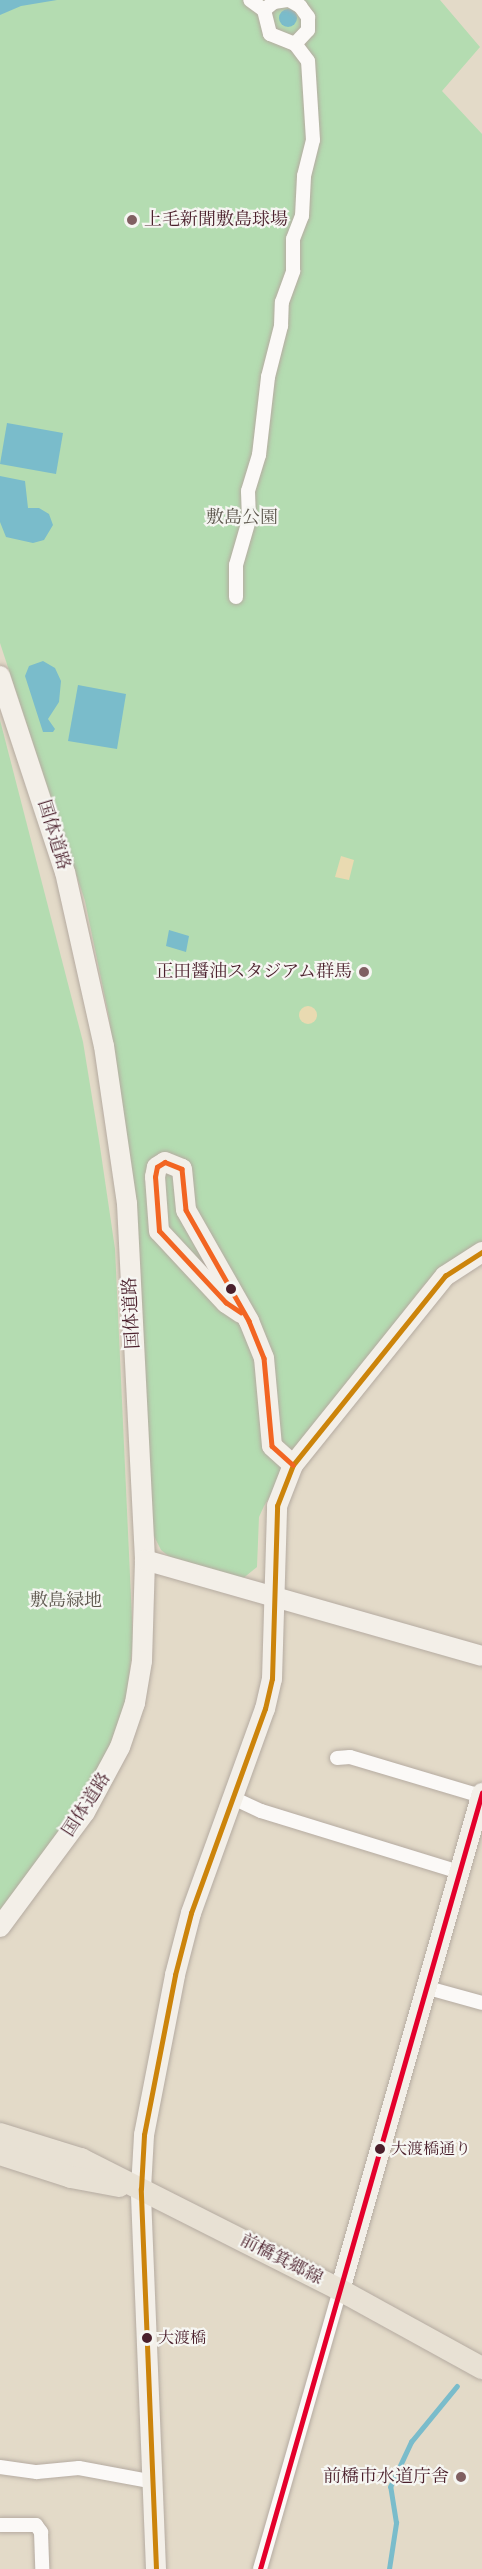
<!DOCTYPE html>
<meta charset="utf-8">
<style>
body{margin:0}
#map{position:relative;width:482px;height:2569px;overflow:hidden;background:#e3dac8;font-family:"Libre Bodoni","Noto Serif JP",serif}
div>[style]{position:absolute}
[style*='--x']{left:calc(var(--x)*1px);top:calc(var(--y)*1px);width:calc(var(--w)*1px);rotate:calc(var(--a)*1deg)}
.green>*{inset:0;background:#b4dcb1}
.sand>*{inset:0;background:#e9dab1}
.round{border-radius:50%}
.water>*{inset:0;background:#7abccb}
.stream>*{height:4.5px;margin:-2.25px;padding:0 2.25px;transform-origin:2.25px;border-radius:2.25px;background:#7abccb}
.roads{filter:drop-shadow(0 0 2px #b5aba1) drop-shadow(0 0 2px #b5aba1)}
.street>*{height:14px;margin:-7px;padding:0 7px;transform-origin:7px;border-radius:7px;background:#fbf9f7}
.secondary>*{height:20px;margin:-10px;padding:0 10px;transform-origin:10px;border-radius:10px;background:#f3efe8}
.primary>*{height:22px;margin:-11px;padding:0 11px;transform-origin:11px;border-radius:11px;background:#e8e1d4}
.bus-1>*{height:4.5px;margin:-2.25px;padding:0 2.25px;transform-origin:2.25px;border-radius:2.25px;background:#cc840b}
.bus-2>*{height:4.5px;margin:-2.25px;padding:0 2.25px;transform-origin:2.25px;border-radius:2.25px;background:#e4002b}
.bus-3>*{height:4.5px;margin:-2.25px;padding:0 2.25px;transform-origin:2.25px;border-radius:2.25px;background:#f26522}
.dots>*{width:16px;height:16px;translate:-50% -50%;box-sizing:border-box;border:3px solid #f6f6f2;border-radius:50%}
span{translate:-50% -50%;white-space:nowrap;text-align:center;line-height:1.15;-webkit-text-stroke:4.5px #f6f6f2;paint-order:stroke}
.bus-label{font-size:16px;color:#4a1f2b}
.left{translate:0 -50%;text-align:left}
.poi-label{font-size:18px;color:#4a1f2b}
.right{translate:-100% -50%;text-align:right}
.park-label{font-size:18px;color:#5e584e}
.street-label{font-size:18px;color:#4a1f2b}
</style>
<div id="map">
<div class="green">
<i style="clip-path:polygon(0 0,440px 0,480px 47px,442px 91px,482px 134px,482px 1244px,424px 1285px,302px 1444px,264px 1506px,259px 1517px,257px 1567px,241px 1580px,175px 1561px,161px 1550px,152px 1532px,139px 1251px,109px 1017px,85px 901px,0 643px)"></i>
<i style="clip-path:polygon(0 720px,83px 1042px,99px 1140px,115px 1249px,133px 1641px,126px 1702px,99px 1773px,0 1915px)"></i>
</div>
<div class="sand">
<i style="clip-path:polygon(341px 856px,354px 860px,349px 880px,335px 877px)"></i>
<i class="round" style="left:299px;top:1006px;width:18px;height:18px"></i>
</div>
<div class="water">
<i style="clip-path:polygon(0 0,57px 0,21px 6px,0 15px)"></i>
<i class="round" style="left:279px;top:9px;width:18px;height:18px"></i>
<i style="clip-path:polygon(7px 423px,63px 433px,56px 474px,0 464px)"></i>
<i style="clip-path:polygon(0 476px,25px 481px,28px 508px,39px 508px,49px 514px,53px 525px,44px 540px,33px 543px,6px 537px,0 522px)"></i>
<i style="clip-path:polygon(43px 661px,55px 668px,61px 681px,59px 702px,48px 719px,55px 729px,53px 732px,43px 732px,25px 676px,29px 666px)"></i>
<i style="clip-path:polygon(78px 685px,126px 694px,117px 749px,68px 741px)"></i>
<i style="clip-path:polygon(169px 930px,189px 936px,186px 952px,166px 946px)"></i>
</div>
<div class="stream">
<i style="--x:389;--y:2569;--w:47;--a:-81.3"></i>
<i style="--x:396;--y:2523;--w:36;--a:-99"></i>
<i style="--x:390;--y:2487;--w:50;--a:-65"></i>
<i style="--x:411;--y:2442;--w:72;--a:-50.6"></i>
</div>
<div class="roads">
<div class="street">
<i style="--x:264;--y:10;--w:13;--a:-39"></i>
<i style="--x:274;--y:2;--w:15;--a:-8"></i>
<i style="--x:289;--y:0;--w:13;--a:29"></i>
<i style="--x:300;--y:6;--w:14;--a:54"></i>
<i style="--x:308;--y:17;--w:13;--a:90"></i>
<i style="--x:308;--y:30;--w:19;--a:133"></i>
<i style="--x:236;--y:597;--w:32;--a:-90"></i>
<i style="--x:236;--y:565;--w:47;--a:-73.9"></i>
<i style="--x:249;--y:520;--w:29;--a:-92"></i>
<i style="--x:248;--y:491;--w:38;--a:-73"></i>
<i style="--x:259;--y:455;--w:79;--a:-83.4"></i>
<i style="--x:268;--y:377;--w:53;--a:-75.7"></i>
<i style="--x:281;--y:326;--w:24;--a:-88"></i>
<i style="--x:282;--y:302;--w:33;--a:-70"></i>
<i style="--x:293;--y:271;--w:32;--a:-90"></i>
<i style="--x:293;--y:239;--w:25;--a:-69"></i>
<i style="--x:302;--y:216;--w:40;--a:-87.1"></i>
<i style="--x:304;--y:176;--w:37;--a:-76"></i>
<i style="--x:313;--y:140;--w:79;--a:-93.6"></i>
<i style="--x:308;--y:61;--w:21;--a:-127"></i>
<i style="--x:295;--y:44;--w:27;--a:-158"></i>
<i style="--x:270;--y:34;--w:25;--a:-104"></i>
<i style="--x:264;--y:10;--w:17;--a:-144"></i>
<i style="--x:337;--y:1758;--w:13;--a:-4"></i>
<i style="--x:350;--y:1757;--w:137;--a:16.6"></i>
<i style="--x:233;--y:1798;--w:31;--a:25"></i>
<i style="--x:261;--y:1811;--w:207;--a:17.1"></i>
<i style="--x:428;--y:1988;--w:56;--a:15.5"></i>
<i style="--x:0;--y:2467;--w:37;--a:8"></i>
<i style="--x:37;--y:2472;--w:42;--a:-5.4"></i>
<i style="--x:79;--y:2468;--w:76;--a:10.6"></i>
<i style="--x:0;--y:2525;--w:36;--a:0"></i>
<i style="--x:36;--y:2525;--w:9;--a:54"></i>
<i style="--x:41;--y:2532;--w:37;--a:88"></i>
<i style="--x:260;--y:2569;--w:290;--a:-74"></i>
</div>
<div class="secondary">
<i style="--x:0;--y:676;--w:206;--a:71.7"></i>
<i style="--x:65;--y:872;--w:178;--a:77.4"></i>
<i style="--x:104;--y:1046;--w:160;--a:81.7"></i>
<i style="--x:127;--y:1204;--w:356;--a:87.1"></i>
<i style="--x:145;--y:1560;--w:101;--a:91.7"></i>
<i style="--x:142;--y:1661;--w:43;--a:99.5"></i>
<i style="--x:135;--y:1703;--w:46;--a:108.8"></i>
<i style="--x:120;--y:1747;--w:74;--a:118.3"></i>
<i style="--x:85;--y:1812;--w:143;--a:126.5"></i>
<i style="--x:241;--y:1313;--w:18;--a:-146"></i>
<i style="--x:226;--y:1303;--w:98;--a:-132.9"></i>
<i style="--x:159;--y:1231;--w:54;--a:-94.2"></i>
<i style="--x:155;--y:1177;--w:10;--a:-79"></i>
<i style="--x:157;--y:1167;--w:9;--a:-32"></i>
<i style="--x:165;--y:1162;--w:18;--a:22"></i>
<i style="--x:182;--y:1169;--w:41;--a:84.4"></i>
<i style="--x:186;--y:1210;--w:128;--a:60.4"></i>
<i style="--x:249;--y:1321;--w:40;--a:68"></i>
<i style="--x:264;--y:1358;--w:88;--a:84.8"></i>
<i style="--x:272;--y:1446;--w:28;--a:42"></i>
<i style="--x:145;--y:1560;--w:350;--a:15.9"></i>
<i style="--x:340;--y:2290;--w:517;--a:-74.05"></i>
<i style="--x:156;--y:2569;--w:380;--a:-92.3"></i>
<i style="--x:141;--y:2189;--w:54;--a:-86.8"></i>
<i style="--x:144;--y:2135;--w:163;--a:-79"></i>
<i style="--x:175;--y:1975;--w:64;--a:-75.5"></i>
<i style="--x:191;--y:1913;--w:217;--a:-70.1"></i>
<i style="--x:265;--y:1709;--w:31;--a:-77"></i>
<i style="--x:272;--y:1679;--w:173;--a:-88.3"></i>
<i style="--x:277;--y:1506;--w:44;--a:-68.7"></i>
<i style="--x:293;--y:1465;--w:243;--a:-51.2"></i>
<i style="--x:445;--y:1276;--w:44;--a:-33"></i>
</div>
<div class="primary">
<i style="--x:0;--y:2134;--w:85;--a:17.2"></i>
<i style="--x:81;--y:2159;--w:290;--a:26.8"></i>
<i style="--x:340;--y:2290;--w:162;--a:28.8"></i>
<i style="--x:0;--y:2154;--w:75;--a:17.9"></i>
<i style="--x:71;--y:2177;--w:49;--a:10.6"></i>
</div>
</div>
<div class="bus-1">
<i style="--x:156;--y:2569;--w:380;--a:-92.3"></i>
<i style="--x:141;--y:2189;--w:54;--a:-86.8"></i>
<i style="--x:144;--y:2135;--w:163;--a:-79"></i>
<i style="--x:175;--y:1975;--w:64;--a:-75.5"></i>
<i style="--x:191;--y:1913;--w:217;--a:-70.1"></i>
<i style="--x:265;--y:1709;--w:31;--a:-77"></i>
<i style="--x:272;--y:1679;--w:173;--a:-88.3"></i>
<i style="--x:277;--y:1506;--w:44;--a:-68.7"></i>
<i style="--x:293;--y:1465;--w:243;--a:-51.2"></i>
<i style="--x:445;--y:1276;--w:44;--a:-33"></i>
</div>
<div class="bus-2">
<i style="--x:260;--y:2569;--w:807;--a:-74.04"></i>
</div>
<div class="bus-3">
<i style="--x:241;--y:1313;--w:18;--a:-146"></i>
<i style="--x:226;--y:1303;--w:98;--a:-132.9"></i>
<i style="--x:159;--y:1231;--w:54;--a:-94.2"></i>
<i style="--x:155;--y:1177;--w:10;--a:-79"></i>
<i style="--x:157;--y:1167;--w:9;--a:-32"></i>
<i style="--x:165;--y:1162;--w:18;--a:22"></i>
<i style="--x:182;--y:1169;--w:41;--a:84.4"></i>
<i style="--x:186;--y:1210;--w:128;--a:60.4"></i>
<i style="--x:249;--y:1321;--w:40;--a:68"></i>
<i style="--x:264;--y:1358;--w:88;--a:84.8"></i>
<i style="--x:272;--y:1446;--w:28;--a:42"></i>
</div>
<div class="dots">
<i style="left:132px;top:220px;background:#806062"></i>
<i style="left:364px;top:972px;background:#806062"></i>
<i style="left:231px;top:1289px;background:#4a1f2b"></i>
<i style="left:380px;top:2149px;background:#4a1f2b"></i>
<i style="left:147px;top:2338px;background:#4a1f2b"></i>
<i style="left:461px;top:2477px;background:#806062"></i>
</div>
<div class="bus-label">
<span class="left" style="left:391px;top:2149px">大渡橋通り</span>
<span class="left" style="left:158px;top:2338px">大渡橋</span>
</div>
<div class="poi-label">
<span class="left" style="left:144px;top:220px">上毛新聞敷島球場</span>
<span class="right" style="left:352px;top:972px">正田醤油スタジアム群馬</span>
<span class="right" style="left:449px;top:2477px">前橋市水道庁舎</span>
</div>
<div class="park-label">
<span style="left:242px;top:518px">敷島公園</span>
<span style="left:66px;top:1601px">敷島緑地</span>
</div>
<div class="street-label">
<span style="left:53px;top:835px;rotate:73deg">国体道路</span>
<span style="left:132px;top:1313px;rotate:-93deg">国体道路</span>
<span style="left:87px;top:1805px;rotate:-57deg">国体道路</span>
<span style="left:281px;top:2260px;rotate:27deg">前橋箕郷線</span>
</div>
</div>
